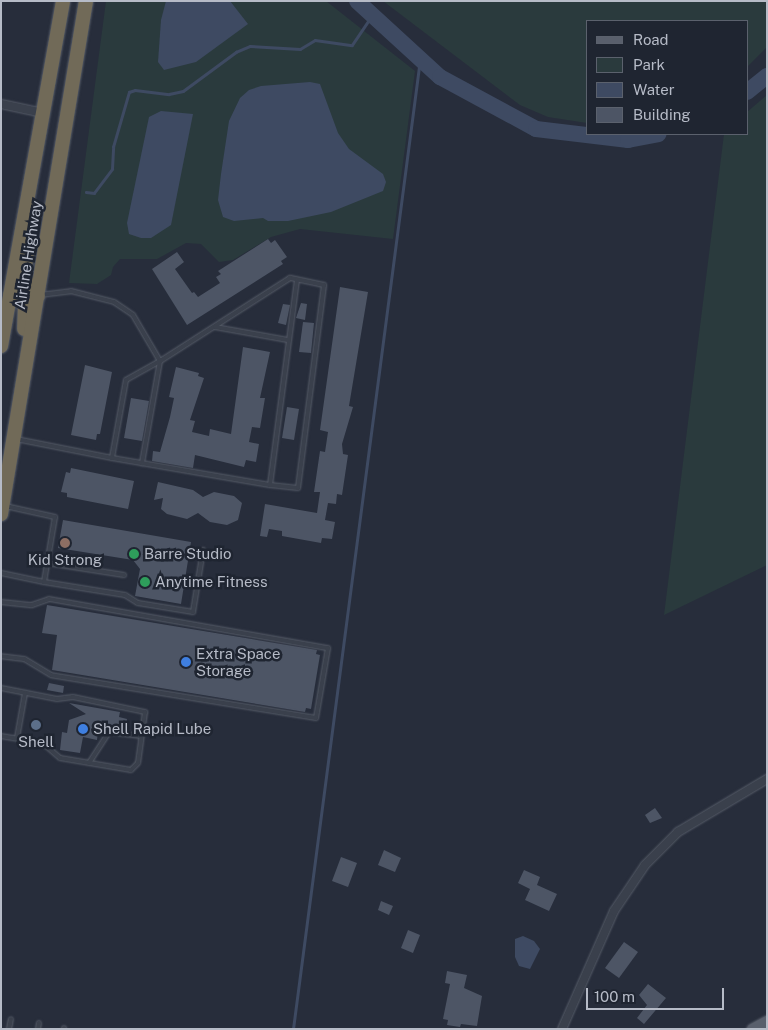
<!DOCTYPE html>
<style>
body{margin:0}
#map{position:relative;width:768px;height:1030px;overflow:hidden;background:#272d3b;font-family:"Public Sans",sans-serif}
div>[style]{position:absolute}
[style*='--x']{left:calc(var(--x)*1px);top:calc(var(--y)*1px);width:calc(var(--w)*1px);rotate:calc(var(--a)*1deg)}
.green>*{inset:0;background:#2a3a3d}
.water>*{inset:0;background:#3e4a62}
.stream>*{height:2.5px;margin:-1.25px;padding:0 1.25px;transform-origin:1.25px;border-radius:1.25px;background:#3e4a62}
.river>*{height:16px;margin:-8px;padding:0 8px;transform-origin:8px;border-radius:8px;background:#3e4a62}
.building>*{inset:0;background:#4d5565}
.roads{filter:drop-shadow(0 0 1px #555b67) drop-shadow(0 0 1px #555b67)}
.lane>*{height:4px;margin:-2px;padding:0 2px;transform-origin:2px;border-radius:2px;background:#3a404c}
.street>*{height:8px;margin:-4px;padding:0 4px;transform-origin:4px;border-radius:4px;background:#3a404c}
.primary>*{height:11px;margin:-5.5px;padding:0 5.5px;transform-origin:5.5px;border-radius:5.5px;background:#595f6c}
.highway>*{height:14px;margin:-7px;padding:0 7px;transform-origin:7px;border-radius:7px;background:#716a58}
.dots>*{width:14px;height:14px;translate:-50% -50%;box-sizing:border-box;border:2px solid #1f2531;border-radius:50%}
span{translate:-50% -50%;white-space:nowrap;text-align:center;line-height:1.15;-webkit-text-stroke:5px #1f2531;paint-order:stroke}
.street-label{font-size:15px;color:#b6bbc7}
.poi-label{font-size:15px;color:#b6bbc7}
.left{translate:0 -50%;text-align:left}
.frame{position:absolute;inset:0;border:2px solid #b6bbc7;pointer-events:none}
.legend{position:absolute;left:586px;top:20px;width:162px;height:115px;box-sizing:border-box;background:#1f2531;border:1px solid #5b616d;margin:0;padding:6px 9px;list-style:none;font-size:15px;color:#b6bbc7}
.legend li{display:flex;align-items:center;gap:10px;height:25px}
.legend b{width:25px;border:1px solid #5b616d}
.scale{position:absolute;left:586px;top:988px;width:138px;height:22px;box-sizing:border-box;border:2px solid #b6bbc7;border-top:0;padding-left:6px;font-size:15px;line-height:18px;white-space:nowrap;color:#b6bbc7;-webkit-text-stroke:4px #1f2531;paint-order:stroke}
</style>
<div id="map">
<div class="green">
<i style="clip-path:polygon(106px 1px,326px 1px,415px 71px,393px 239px,300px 229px,271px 237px,233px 260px,219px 262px,201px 244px,186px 243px,157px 259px,120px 259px,113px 267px,111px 275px,97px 284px,69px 283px)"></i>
<i style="clip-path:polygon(383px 1px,767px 1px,767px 47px,747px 67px,747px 21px,587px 21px,587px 123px,548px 117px,520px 105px)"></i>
<i style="clip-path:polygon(767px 95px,767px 565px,664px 615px,724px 134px,747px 134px,747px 112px)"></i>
</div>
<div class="water">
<i style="clip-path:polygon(166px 1px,230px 1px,248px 24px,196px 62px,164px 70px,158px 62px,161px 20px)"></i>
<i style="clip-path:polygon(310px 82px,320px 84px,338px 133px,349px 149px,383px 174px,386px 182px,383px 191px,331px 212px,288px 221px,268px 221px,263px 218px,234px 221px,223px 217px,218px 200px,221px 174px,229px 121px,240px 98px,249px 90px,261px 86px)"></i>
<i style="clip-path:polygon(161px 111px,193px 114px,171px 225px,151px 238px,141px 238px,129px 234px,127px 223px,149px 117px)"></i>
<i style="clip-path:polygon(523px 936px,534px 941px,540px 949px,530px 969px,519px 966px,515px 957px,515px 939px)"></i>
</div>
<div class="stream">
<i style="--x:86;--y:192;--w:8;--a:7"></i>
<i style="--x:94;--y:193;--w:30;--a:-53"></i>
<i style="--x:112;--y:169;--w:22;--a:-87"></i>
<i style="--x:113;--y:147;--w:57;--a:-73.8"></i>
<i style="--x:129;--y:92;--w:6;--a:-18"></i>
<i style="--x:135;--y:90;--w:34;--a:7"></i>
<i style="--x:169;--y:94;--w:14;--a:-12"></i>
<i style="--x:183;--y:91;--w:66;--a:-36.3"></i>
<i style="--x:236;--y:52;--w:15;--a:-23"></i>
<i style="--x:250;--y:46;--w:50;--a:3.4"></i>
<i style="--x:300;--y:49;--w:17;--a:-31"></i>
<i style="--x:315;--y:40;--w:37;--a:8"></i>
<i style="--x:352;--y:45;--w:36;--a:-56"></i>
<i style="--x:293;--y:1029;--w:978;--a:-82.54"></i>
</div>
<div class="river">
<i style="--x:357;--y:1;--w:113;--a:42.5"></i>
<i style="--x:440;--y:77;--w:109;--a:28.4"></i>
<i style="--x:536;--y:129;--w:93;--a:6.8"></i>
<i style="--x:628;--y:140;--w:31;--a:-11"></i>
<i style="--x:747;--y:92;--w:26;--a:-39"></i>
</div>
<div class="building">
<i style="clip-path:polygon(268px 239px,271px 243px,275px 240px,287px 257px,281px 261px,283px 264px,187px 325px,152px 269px,177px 252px,184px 262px,175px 269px,192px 293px,194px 292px,198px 297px,220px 283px,216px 277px,221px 274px,218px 271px)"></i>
<i style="clip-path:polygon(340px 287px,368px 292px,349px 406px,353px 407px,342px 444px,343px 454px,348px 455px,342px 495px,337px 494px,336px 504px,328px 503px,325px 520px,335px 522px,332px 539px,322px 538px,321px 543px,282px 536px,282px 531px,269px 529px,267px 537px,260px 536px,265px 504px,317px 513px,320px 492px,314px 492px,320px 451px,325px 452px,328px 432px,320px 430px)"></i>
<i style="clip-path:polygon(301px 303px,307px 304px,305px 320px,296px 318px)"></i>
<i style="clip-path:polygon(283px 304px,290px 305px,286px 325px,278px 323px)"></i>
<i style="clip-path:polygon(303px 322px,314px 323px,311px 353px,299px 352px)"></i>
<i style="clip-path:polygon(243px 347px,270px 352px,260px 398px,265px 398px,260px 428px,252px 427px,249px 442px,259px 444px,256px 462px,246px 460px,244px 467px,195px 455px,193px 468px,152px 461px,153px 451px,160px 452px,170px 417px,174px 398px,169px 397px,176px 367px,199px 373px,198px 376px,204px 378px,190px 420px,195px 421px,192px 432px,209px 436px,210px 429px,231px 434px)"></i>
<i style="clip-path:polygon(85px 365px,112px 372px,100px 434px,97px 434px,96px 440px,71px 435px)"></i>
<i style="clip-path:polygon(131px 398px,149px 401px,142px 441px,124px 438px)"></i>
<i style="clip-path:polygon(287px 407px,299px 409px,294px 440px,282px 438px)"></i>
<i style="clip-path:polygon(71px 468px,134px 481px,128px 509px,67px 497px,67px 493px,61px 492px,66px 472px,70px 473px)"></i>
<i style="clip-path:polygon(158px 482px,193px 490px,203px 497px,214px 492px,234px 496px,242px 503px,238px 520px,227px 525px,210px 522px,198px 513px,187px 519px,167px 514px,161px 509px,163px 498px,154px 500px)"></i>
<i style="clip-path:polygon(63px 520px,191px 542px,181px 604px,135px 596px,140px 569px,133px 560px,58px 548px)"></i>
<i style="clip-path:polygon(47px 605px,317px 650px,316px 654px,320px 655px,311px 709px,306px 708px,305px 712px,52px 670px,57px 635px,42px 633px)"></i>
<i style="clip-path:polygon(49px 683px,64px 686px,63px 693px,47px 690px)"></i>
<i style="clip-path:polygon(69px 703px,120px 712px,119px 717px,127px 719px,126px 727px,99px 723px,97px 740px,83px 737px,80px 753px,60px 750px,62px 732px,67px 733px,69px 720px,86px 714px)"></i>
<i style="clip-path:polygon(655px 808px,662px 818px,650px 823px,645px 815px)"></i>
<i style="clip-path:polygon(384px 850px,401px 858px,395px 872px,378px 865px)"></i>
<i style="clip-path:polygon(341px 857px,357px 863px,348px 887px,332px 881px)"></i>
<i style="clip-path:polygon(524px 870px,540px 877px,537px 885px,557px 894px,549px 911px,525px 900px,530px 889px,518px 883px)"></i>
<i style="clip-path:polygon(381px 901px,393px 906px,389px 915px,378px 910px)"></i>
<i style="clip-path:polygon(408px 930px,420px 935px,413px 953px,401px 948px)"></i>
<i style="clip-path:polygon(624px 942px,638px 952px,619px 978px,605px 968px)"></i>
<i style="clip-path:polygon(447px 971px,467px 975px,464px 988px,482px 996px,477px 1026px,461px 1024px,460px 1027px,447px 1025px,448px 1020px,443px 1019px,450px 984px,445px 983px)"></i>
<i style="clip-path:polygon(648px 984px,666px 998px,644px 1024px,637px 1018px,647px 1005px,639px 995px)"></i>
</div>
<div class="roads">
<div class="lane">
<i style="--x:40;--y:295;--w:31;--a:-7"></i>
<i style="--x:71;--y:291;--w:44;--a:14.3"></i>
<i style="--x:114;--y:302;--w:23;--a:34"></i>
<i style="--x:133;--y:315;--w:53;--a:59.6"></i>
<i style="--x:160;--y:361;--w:39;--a:151"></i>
<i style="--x:126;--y:380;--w:79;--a:100.2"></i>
<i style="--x:112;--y:458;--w:160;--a:9.7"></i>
<i style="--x:270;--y:485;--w:28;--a:6"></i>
<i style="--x:298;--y:488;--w:205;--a:-82.7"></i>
<i style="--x:324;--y:285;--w:35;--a:-168"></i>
<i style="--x:290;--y:278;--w:154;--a:147.4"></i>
<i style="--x:160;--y:361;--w:104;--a:100"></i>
<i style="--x:215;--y:327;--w:74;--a:10.1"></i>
<i style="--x:16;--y:439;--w:98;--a:11.2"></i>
<i style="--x:270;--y:485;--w:207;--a:-82.5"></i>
<i style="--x:47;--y:563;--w:78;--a:8.9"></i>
<i style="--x:1;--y:573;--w:44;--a:11.8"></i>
<i style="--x:44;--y:582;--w:66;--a:-80.4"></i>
<i style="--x:55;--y:517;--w:51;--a:-167.6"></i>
<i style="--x:44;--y:582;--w:82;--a:9.1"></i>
<i style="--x:125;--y:595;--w:15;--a:32"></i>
<i style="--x:138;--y:603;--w:56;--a:9.3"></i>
<i style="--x:193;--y:612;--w:63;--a:-80.8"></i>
<i style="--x:1;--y:602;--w:31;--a:6"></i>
<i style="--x:32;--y:605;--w:18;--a:-19"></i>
<i style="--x:49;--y:599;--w:283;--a:10"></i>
<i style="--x:328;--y:648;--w:71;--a:99.7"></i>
<i style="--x:316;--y:718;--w:268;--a:-170.8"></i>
<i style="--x:51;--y:675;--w:31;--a:-149"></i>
<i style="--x:24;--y:659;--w:23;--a:-173"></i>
<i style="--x:1;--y:688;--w:57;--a:11.1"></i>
<i style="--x:57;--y:699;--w:16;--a:-7"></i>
<i style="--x:73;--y:697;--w:74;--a:11.8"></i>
<i style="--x:145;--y:712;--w:51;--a:97.8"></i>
<i style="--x:138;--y:763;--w:10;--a:135"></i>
<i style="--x:131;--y:770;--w:72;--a:-170.4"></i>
<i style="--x:60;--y:758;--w:23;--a:-139"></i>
<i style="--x:43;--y:743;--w:43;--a:-170.5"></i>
<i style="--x:17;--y:738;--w:46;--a:-79.9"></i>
<i style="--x:89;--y:763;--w:37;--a:-57"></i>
<i style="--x:109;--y:732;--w:32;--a:7"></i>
<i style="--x:9;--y:1029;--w:10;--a:-79"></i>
<i style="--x:38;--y:1029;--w:6;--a:-81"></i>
<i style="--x:64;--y:1029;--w:1;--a:-90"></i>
</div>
<div class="street">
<i style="--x:1;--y:104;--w:43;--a:12.1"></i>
<i style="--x:562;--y:1029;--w:129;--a:-66.2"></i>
<i style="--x:614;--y:911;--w:55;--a:-56"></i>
<i style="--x:645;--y:865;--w:47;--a:-45"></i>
<i style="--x:678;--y:832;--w:104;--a:-30.8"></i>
</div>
<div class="primary">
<i style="--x:752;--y:1029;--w:17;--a:-28"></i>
</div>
<div class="highway">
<i style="--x:27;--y:253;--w:22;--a:98"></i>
<i style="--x:24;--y:275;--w:12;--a:70"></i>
<i style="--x:28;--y:286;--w:14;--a:45"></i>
<i style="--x:10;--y:295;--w:17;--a:31"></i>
<i style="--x:25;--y:304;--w:25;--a:92"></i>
<i style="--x:1;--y:346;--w:351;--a:-79.8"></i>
<i style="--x:1;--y:514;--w:520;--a:-80.59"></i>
</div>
</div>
<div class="dots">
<i style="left:65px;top:543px;background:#8d6e63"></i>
<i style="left:134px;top:554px;background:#2e9e5b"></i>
<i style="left:145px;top:582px;background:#2e9e5b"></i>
<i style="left:186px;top:662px;background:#3f7fe0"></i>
<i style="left:36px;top:725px;background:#5c6f8a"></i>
<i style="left:83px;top:729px;background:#3f7fe0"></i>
</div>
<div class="street-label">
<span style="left:28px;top:255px;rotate:-81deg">Airline Highway</span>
</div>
<div class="poi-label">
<span class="left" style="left:144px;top:554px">Barre Studio</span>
<span style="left:65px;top:560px">Kid Strong</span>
<span class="left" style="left:155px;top:582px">Anytime Fitness</span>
<span class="left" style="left:196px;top:662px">Extra Space<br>Storage</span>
<span class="left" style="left:93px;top:729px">Shell Rapid Lube</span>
<span style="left:36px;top:742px">Shell</span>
</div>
<div class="frame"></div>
<ul class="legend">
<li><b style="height:6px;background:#595f6c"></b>Road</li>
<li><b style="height:14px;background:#2a3a3d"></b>Park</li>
<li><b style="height:14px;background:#3e4a62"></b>Water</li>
<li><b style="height:14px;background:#4d5565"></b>Building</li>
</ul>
<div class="scale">100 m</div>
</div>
